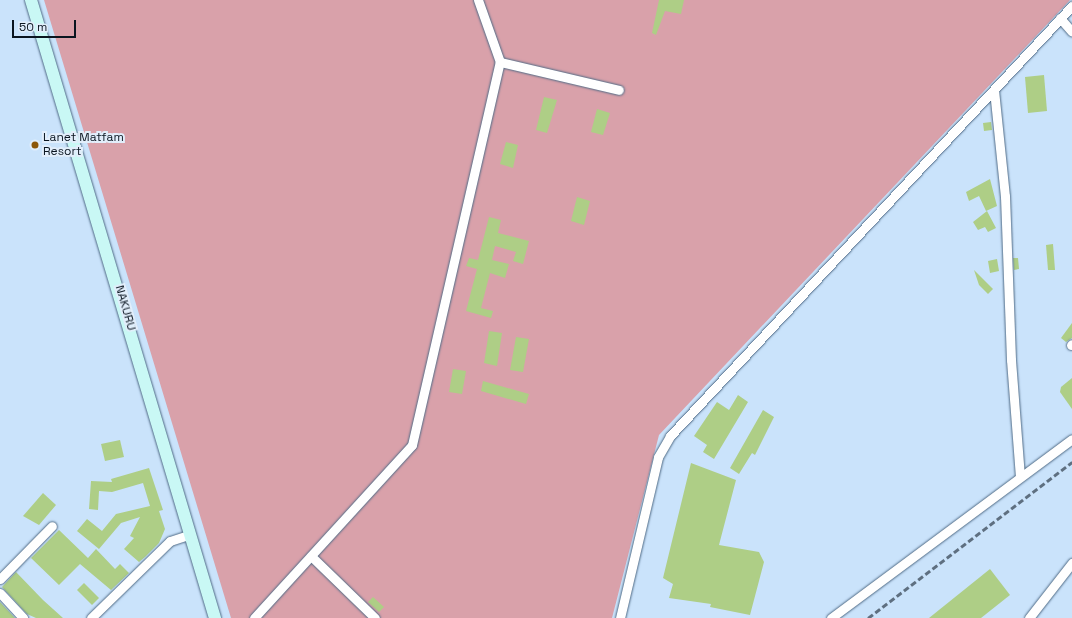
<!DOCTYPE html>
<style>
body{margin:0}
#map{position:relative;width:1072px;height:618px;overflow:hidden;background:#cae3fb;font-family:"Space Grotesk",sans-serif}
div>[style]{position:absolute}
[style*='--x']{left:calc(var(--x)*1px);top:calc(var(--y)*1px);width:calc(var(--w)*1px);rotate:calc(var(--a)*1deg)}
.green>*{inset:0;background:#d9a1aa}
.building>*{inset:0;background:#aece86}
.roads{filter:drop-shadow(0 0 1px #506b86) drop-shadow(0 0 1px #506b86)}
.minor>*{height:9px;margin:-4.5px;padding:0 4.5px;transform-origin:4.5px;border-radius:4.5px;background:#fff}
.secondary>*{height:12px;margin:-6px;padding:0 6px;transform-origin:6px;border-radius:6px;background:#c9f8f5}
.rail>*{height:2.5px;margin-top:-1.25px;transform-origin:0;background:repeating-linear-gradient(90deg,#5e6f80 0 6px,transparent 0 9px)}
.dots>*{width:11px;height:11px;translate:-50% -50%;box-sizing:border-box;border:2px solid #e2eefb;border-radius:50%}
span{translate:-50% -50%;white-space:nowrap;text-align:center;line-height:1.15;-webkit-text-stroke:4px #e2eefb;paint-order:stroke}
.poi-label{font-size:12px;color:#0a1520}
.left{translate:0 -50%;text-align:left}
.street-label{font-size:12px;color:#0a1520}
.scale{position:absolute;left:12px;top:20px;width:64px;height:18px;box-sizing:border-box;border:2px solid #0a1520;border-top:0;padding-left:5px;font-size:12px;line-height:14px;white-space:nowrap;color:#0a1520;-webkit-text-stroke:3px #e2eefb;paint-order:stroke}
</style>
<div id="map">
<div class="green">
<i style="clip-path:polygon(44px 0,1070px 0,659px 435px,612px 618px,231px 618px)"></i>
</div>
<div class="building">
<i style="clip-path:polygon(659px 0,684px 0,681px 14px,665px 11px,656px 35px,652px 33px)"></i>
<i style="clip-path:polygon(1044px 75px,1047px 111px,1028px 113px,1025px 77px)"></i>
<i style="clip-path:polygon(544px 97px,557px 100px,547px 133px,536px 130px)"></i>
<i style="clip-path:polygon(597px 109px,610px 113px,603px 135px,591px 132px)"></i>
<i style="clip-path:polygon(991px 122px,992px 130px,984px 131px,983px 123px)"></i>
<i style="clip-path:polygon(506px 142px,518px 145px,513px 168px,500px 164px)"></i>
<i style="clip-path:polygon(990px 179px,997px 206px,986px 211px,979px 196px,969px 201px,966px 192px)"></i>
<i style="clip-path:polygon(577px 197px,590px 201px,584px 225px,571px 221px)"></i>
<i style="clip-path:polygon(987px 211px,996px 228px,988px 232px,985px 227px,978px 230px,973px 222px)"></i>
<i style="clip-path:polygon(489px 217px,501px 220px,498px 233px,529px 241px,523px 264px,513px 261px,516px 252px,495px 246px,492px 260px,509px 264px,505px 278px,490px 273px,481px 308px,493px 311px,491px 318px,466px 311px,477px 269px,466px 266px,469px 258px,478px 260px)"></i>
<i style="clip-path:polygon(1053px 244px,1055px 270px,1048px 270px,1046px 245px)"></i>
<i style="clip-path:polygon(1013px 258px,1018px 258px,1019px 269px,1014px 270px)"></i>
<i style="clip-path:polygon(997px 259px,999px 271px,990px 273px,988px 261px)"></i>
<i style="clip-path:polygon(974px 270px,993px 289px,988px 294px,979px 285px)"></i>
<i style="clip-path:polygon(1072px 323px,1072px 338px,1066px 342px,1061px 338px)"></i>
<i style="clip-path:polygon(489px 331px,502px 333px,497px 366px,484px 363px)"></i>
<i style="clip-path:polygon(516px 337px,529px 339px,523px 372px,510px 370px)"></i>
<i style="clip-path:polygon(453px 369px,466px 371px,462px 394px,449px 392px)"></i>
<i style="clip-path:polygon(1072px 378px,1072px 409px,1060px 392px,1061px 387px)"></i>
<i style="clip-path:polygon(483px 381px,529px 394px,526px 404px,481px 391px)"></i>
<i style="clip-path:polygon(738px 395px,748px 402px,714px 459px,703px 452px,707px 445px,694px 436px,717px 402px,729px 410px)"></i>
<i style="clip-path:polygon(763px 410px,774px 417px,755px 455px,752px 453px,739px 474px,730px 468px)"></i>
<i style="clip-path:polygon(120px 440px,124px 457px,105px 461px,101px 444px)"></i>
<i style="clip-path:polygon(691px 463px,736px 480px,719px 545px,759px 552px,764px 562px,750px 615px,710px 607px,711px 604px,669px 598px,673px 584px,663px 578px)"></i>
<i style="clip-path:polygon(149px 468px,163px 510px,159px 511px,165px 529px,159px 543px,145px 557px,139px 562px,124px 549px,134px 538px,130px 536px,140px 517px,121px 523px,99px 549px,77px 531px,87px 519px,102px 531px,116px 514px,150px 506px,143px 483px,112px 492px,99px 491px,98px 510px,89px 509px,91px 481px,112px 482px,111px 479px)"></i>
<i style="clip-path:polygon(43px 493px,56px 505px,39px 525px,23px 516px)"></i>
<i style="clip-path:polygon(59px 530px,88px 558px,96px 549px,115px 569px,120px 564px,129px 573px,111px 590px,80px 564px,59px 585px,31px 558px)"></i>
<i style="clip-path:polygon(990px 569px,1010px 595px,981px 618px,929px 618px)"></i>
<i style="clip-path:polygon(16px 572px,43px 600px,63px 618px,36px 618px,27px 614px,2px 587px)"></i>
<i style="clip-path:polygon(84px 583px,99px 598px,92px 605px,77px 590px)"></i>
<i style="clip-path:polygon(373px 597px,384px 607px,379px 612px,368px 602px)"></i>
<i style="clip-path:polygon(0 602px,15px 618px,0 618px)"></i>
</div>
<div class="roads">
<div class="minor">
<i style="--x:1060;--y:18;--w:18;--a:49"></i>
<i style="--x:500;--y:62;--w:122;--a:13.2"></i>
<i style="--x:994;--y:90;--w:107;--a:84.1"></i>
<i style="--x:1005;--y:196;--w:164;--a:87.9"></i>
<i style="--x:1011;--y:360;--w:116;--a:85.6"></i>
<i style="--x:1071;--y:345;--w:1;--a:-45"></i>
<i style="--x:311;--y:556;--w:89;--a:44.1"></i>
<i style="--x:0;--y:579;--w:74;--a:-45.5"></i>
<i style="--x:0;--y:593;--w:34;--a:47"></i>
<i style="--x:91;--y:618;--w:110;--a:-44.3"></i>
<i style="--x:170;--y:541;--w:20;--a:-18"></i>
<i style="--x:254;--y:618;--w:234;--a:-47.6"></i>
<i style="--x:412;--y:445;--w:393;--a:-77.1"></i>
<i style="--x:500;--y:62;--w:66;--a:-109.5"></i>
<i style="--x:620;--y:618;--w:165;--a:-76.7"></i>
<i style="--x:658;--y:457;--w:24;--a:-60"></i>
<i style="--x:670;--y:436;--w:589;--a:-46.93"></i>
<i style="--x:831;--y:618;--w:300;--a:-36.6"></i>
<i style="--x:1029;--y:618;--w:70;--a:-52"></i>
</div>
<div class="secondary">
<i style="--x:31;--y:0;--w:645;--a:73.42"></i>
</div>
</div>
<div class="rail">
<i style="--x:868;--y:618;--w:257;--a:-37.4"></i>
</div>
<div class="dots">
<i style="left:35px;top:145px;background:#8d5708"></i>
</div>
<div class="poi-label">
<span class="left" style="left:43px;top:145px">Lanet Matfam<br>Resort</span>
</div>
<div class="street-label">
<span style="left:125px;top:308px;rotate:74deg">NAKURU</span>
</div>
<div class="scale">50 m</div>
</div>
